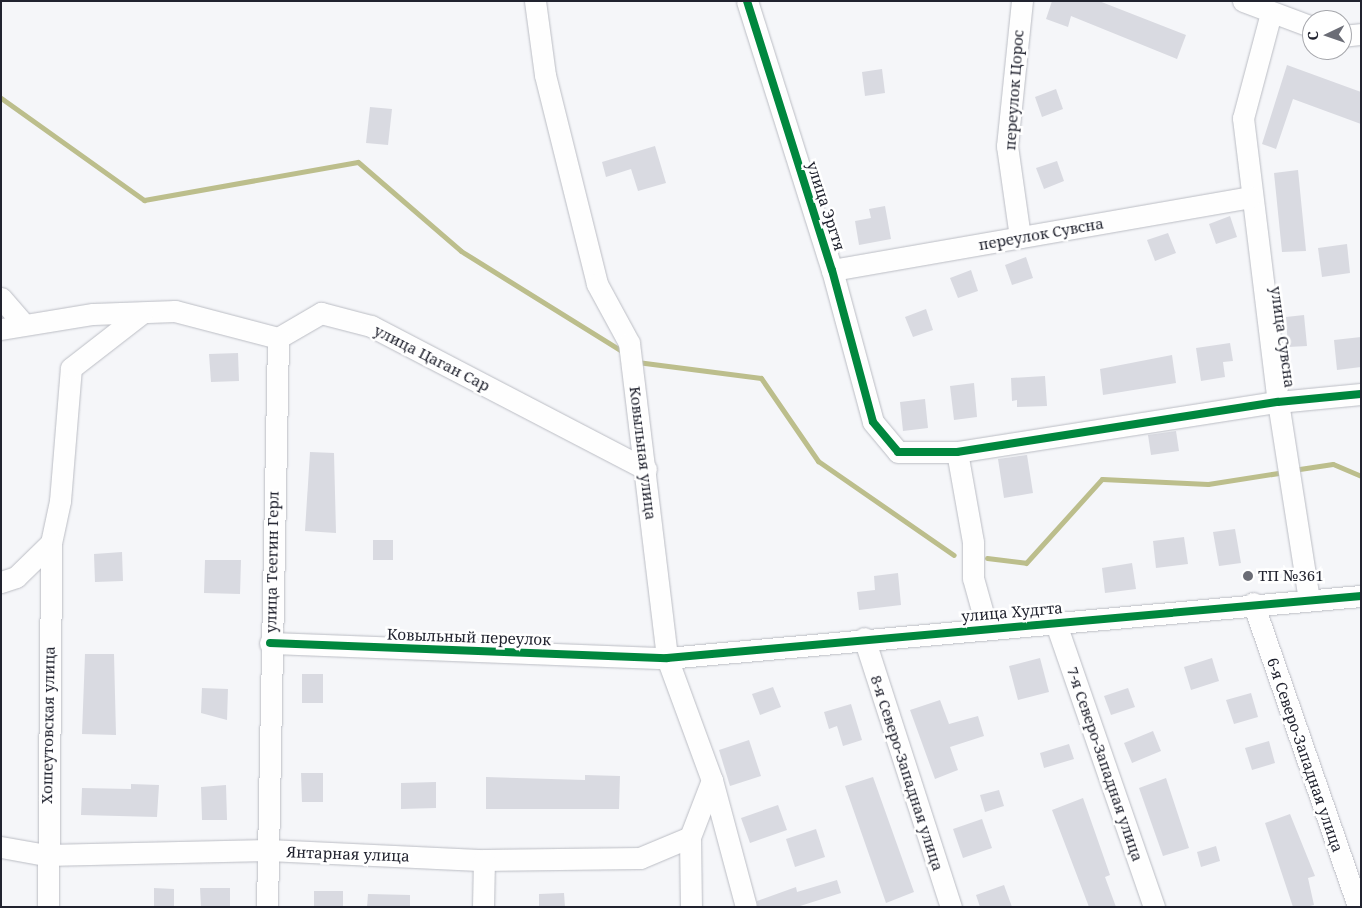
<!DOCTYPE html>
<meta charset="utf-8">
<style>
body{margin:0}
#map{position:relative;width:1362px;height:908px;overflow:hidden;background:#f5f6f9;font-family:"Noto Serif",serif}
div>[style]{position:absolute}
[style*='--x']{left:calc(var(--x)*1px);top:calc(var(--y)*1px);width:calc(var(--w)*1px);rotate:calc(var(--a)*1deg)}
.stream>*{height:5px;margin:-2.5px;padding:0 2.5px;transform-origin:2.5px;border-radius:2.5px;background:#bcbe8c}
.building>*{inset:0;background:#d9dae1}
.roads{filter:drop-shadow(0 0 1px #bbbdc4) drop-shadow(0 0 1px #bbbdc4)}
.minor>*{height:21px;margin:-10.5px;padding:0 10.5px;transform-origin:10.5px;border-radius:10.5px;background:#fefefe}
.cycleway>*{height:8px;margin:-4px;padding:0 4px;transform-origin:4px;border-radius:4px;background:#00873e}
.dots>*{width:14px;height:14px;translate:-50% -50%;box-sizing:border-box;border:2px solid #fff;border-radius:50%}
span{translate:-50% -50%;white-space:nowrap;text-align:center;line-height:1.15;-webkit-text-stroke:5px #fff;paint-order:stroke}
.street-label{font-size:15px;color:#21232f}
.poi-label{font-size:15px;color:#21232f}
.left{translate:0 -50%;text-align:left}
.frame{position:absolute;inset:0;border:2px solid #21232f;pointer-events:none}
.north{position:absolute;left:1302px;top:10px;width:50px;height:50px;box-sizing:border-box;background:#fff;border:1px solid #a6a7ac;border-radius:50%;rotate:267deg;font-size:14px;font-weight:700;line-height:20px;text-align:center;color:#21232f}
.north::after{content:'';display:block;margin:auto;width:18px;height:22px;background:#6b6d76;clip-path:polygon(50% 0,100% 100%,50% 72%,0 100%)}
</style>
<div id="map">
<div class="stream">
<i style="--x:1;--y:98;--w:176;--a:35.5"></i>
<i style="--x:144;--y:200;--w:217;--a:-10.1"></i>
<i style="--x:358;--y:162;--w:136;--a:40.8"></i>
<i style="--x:461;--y:251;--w:191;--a:31.9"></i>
<i style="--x:637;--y:362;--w:125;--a:7.4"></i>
<i style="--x:761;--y:378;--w:101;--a:55.5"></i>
<i style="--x:818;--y:461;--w:165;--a:34.7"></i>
<i style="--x:1293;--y:470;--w:40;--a:-8.5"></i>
<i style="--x:1333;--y:464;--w:30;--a:23"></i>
<i style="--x:987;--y:558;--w:39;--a:7"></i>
<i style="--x:1026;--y:563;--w:113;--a:-47.9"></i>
<i style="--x:1102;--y:479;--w:106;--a:2.7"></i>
<i style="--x:1208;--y:484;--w:78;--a:-8.9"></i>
</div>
<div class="building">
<i style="clip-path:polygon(1052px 1px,1099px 1px,1186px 35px,1177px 59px,1071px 16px,1068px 27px,1046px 19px)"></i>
<i style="clip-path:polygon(1287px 65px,1361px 92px,1361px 124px,1293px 99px,1276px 149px,1262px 144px)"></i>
<i style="clip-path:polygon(882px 69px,885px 93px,865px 96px,862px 72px)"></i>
<i style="clip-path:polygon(1056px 89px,1063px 109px,1042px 117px,1035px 97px)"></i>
<i style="clip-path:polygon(370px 107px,392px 109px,388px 145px,366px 143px)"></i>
<i style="clip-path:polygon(655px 146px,666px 183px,638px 191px,631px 169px,606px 177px,602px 162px)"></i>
<i style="clip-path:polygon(1057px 161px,1064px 181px,1044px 189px,1036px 168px)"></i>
<i style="clip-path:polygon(1298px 170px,1306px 251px,1282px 252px,1274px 173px)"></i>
<i style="clip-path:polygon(885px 206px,891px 239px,859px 245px,855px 221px,871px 218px,869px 209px)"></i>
<i style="clip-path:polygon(1230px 216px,1237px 237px,1216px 244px,1209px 224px)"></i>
<i style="clip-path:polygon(1168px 233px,1176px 253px,1155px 261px,1147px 240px)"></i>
<i style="clip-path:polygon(1347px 244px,1350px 273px,1322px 277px,1318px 248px)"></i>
<i style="clip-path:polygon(1026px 257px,1033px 278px,1012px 285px,1005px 265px)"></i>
<i style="clip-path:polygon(971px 270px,978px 291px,958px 298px,950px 278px)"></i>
<i style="clip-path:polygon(926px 309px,933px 330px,913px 337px,905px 317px)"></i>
<i style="clip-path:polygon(1304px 315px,1307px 346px,1288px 347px,1286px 317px)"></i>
<i style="clip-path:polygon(1361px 337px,1361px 367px,1337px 370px,1334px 340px)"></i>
<i style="clip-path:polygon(1230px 343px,1233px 361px,1223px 362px,1225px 377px,1201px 381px,1196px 348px)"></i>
<i style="clip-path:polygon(238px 353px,239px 381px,211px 382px,209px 354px)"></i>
<i style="clip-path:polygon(1172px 355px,1176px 383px,1103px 395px,1100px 369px)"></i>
<i style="clip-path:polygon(1045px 376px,1047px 406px,1017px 407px,1017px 400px,1012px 401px,1011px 378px)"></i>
<i style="clip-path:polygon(974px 383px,977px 417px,954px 420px,950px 386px)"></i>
<i style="clip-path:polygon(925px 399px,928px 428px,903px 431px,900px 402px)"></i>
<i style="clip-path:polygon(1176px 431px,1179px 451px,1151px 455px,1148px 435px)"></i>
<i style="clip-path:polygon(310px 452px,334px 453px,336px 533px,305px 531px)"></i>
<i style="clip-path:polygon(1027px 455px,1033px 493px,1004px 498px,998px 459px)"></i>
<i style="clip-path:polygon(1235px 529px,1241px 563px,1219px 566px,1213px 532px)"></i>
<i style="clip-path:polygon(1184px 537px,1188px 564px,1156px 568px,1153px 541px)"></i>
<i style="clip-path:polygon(373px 540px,393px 540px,393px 560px,373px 560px)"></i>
<i style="clip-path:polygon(122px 552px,123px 581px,95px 582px,94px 554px)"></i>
<i style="clip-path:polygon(205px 560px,241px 560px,240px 594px,204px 593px)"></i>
<i style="clip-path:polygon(1132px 563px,1136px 589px,1105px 593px,1102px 568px)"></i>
<i style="clip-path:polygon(898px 573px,901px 605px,859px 610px,857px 592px,875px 590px,874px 576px)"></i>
<i style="clip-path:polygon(85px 654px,114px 654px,116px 735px,82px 734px)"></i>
<i style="clip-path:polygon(1040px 658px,1049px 692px,1018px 700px,1009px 666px)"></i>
<i style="clip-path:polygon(1212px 658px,1219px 681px,1191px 690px,1184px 667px)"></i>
<i style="clip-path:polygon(302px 674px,323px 674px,323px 703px,302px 703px)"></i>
<i style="clip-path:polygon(773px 687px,781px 707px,760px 715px,752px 694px)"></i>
<i style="clip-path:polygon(202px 688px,228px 689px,227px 720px,201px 713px)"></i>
<i style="clip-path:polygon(1128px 688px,1135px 707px,1111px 715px,1104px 696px)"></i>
<i style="clip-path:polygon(1251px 693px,1258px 717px,1234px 724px,1226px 700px)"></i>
<i style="clip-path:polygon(940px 700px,949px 724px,978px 716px,984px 736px,950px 747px,958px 770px,935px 779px,910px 710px)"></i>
<i style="clip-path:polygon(851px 704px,862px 740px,843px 746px,837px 726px,829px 729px,824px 712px)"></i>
<i style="clip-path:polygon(1153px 731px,1161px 751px,1132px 763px,1124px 743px)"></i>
<i style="clip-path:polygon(749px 740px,761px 776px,730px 786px,719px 750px)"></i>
<i style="clip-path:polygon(1269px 741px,1275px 763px,1252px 770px,1245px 748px)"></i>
<i style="clip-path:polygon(1069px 744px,1074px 759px,1044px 768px,1040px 753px)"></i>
<i style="clip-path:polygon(301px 773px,323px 773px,323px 802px,302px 802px)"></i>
<i style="clip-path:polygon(585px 775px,620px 776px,619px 809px,486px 809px,486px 777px,585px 780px)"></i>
<i style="clip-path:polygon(873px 777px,914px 892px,886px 903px,845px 786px)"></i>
<i style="clip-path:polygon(1166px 778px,1189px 848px,1163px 856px,1139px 788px)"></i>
<i style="clip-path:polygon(436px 782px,436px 808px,401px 809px,401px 783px)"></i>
<i style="clip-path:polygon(131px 784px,159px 785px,157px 817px,81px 815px,82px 788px,131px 789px)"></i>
<i style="clip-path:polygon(226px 785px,227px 820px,202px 820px,201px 787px)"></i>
<i style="clip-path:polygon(999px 790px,1004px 806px,985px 812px,980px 795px)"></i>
<i style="clip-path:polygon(1083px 798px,1110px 875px,1105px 877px,1116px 907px,1089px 907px,1052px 810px)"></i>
<i style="clip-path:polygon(778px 805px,787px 830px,750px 843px,741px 818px)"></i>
<i style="clip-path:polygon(1290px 814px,1315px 876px,1308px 878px,1314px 905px,1306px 907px,1293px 907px,1265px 823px)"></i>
<i style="clip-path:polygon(982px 819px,992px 848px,963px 858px,953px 829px)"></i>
<i style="clip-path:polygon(816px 829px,825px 857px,795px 867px,786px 839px)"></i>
<i style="clip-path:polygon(1216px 846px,1220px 861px,1201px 867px,1197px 852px)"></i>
<i style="clip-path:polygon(837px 880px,841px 893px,797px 907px,758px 907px,757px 901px,796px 887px,797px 892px)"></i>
<i style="clip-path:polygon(1004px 885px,1012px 907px,980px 907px,976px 895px)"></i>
<i style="clip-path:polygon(154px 888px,174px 889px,174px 907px,154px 907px)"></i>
<i style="clip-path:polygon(200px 888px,230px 888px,230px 907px,201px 907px)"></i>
<i style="clip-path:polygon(314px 891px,343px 891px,343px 907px,314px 907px)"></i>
<i style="clip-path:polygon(564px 893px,565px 907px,539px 907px,539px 894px)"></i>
<i style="clip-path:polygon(368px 894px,410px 895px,410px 907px,367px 907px)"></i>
</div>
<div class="roads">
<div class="minor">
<i style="--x:535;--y:1;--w:75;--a:82.3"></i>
<i style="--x:545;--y:75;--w:215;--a:76"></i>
<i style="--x:597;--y:284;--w:67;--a:61.5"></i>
<i style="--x:629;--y:343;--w:317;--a:83.1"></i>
<i style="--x:667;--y:658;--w:130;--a:69.8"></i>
<i style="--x:712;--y:780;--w:61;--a:111.1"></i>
<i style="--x:690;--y:837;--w:70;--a:89.2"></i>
<i style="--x:747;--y:1;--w:282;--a:72.5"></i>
<i style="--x:832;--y:270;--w:157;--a:74.9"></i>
<i style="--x:873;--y:422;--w:39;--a:50"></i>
<i style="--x:898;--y:452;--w:59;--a:0"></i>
<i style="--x:957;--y:452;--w:325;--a:-8.9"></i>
<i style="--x:1278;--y:402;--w:83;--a:-5.5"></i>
<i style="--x:1243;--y:1;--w:74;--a:20.6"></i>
<i style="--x:1271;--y:13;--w:109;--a:104.9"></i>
<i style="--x:1243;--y:118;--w:286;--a:83"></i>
<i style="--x:1278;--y:402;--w:199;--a:81.1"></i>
<i style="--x:1342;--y:36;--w:19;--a:-6"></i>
<i style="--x:1020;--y:237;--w:92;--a:-98.1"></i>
<i style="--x:1007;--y:146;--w:146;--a:-84.1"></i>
<i style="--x:832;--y:270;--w:424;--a:-9.9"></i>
<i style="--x:1;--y:298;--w:33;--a:49"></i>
<i style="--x:1;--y:329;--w:93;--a:-9.3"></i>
<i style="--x:93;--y:314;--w:82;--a:-2.1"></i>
<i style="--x:175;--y:311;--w:106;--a:14.7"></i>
<i style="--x:278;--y:338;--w:50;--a:-30.2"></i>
<i style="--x:321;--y:313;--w:52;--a:14.6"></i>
<i style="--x:371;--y:326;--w:310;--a:27.5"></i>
<i style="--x:957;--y:452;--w:91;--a:79.9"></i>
<i style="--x:973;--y:542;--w:36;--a:90"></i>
<i style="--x:973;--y:578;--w:52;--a:74.4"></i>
<i style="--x:1;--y:582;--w:16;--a:-18"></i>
<i style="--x:16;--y:577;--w:49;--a:-44.2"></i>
<i style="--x:51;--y:543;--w:43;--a:-77.9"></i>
<i style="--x:60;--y:501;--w:133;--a:-85.3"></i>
<i style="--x:71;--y:368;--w:90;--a:-37.8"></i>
<i style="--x:1253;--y:603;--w:322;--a:70.9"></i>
<i style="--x:1055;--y:621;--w:303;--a:70.9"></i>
<i style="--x:864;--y:638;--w:283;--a:72.1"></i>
<i style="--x:270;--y:643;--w:397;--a:2.2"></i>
<i style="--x:667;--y:658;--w:697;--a:-5.11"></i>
<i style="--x:712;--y:780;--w:131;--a:75"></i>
<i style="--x:1;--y:847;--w:46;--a:10.1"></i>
<i style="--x:46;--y:855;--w:222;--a:-1.3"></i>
<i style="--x:268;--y:850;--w:216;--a:2.7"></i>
<i style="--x:484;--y:860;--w:156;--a:-0.7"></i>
<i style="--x:640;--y:858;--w:54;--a:-22.8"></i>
<i style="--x:48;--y:907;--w:364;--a:-89.5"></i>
<i style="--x:267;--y:907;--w:569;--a:-88.89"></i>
<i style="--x:483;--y:907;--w:47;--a:-88.8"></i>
</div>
</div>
<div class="cycleway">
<i style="--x:747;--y:1;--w:282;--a:72.5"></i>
<i style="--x:832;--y:270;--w:157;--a:74.9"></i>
<i style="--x:873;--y:422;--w:39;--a:50"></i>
<i style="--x:898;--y:452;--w:59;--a:0"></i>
<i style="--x:957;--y:452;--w:325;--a:-8.9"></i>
<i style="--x:1278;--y:402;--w:83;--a:-5.5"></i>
<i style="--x:270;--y:643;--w:397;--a:2.2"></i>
<i style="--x:667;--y:658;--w:697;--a:-5.11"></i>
</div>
<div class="dots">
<i style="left:1248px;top:576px;background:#6b6d76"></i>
</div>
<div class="street-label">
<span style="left:1014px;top:90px;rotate:-86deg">переулок Цорос</span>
<span style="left:826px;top:206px;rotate:72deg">улица Эргтя</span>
<span style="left:1041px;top:234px;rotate:-10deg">переулок Сувсна</span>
<span style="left:1283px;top:337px;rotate:82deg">улица Сувсна</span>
<span style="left:432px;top:358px;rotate:27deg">улица Цаган Сар</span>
<span style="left:643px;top:453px;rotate:83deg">Ковыльная улица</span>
<span style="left:272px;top:562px;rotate:-89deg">улица Теегин Герл</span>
<span style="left:1012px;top:612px;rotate:-5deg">улица Худгта</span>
<span style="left:469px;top:637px;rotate:2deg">Ковыльный переулок</span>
<span style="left:48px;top:725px;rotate:-89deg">Хошеутовская улица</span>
<span style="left:1305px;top:755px;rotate:71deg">6-я Северо-Западная улица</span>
<span style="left:1105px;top:764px;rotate:71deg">7-я Северо-Западная улица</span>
<span style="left:907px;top:773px;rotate:72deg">8-я Северо-Западная улица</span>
<span style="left:348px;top:854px;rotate:2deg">Янтарная улица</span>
</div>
<div class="poi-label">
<span class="left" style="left:1258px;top:576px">ТП №361</span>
</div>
<div class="frame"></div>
<div class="north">С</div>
</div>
